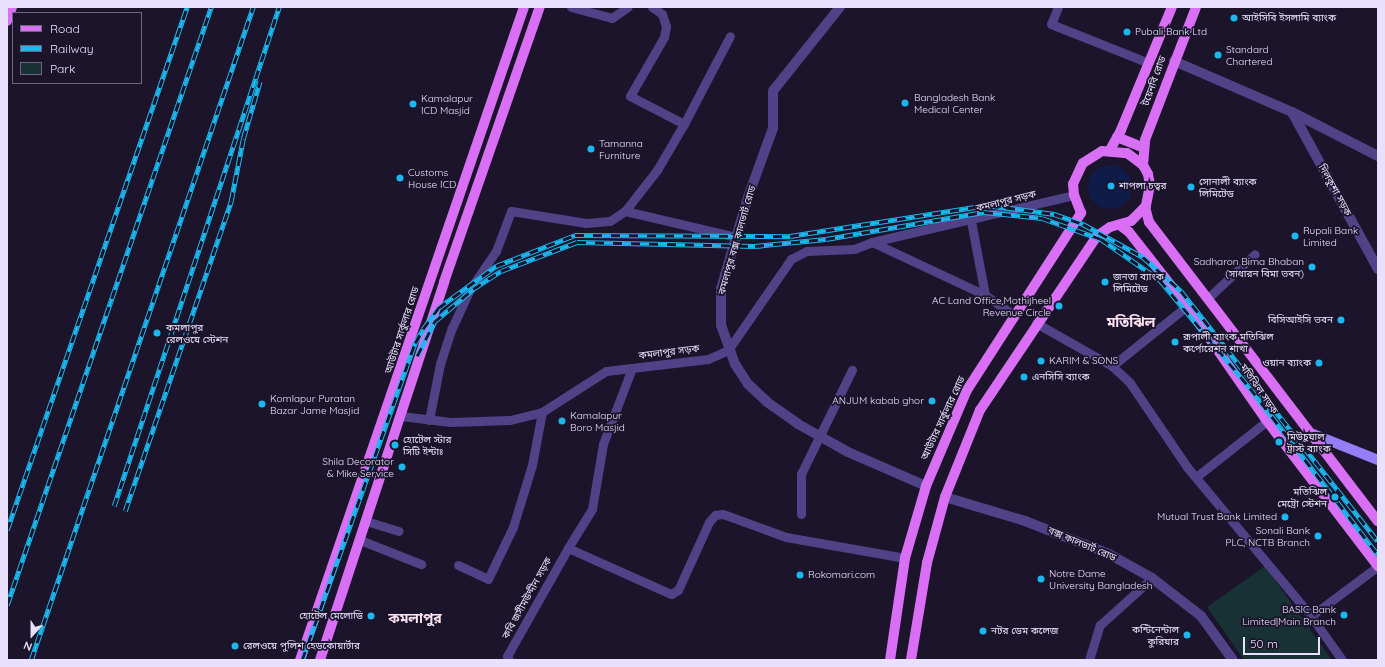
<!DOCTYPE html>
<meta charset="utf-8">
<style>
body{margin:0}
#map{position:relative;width:1385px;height:667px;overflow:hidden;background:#1b142b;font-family:Quicksand,"Noto Sans Bengali",sans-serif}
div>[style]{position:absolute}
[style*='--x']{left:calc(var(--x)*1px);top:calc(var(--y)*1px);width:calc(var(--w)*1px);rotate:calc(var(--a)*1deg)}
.green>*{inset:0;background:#173135}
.water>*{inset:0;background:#0f1b49}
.round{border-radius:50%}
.minor>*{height:9px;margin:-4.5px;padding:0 4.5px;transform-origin:4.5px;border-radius:4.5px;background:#504287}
.tertiary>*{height:10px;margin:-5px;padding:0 5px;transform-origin:5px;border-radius:5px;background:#504287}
.secondary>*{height:10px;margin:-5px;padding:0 5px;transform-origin:5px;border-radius:5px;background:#947ef6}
.primary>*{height:10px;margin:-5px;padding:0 5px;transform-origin:5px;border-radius:5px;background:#d86ff5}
.rail>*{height:4.5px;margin-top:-2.25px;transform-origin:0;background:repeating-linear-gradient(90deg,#1b142b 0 9px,#1ab8ef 0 18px);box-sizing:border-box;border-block:1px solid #1ab8ef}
.dots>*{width:11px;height:11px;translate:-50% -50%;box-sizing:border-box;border:2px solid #1b142b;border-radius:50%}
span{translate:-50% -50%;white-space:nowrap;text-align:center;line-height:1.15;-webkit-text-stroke:3.5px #1b142b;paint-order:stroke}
.poi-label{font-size:10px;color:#e8e0fd}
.left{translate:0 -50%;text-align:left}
.right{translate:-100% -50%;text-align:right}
.street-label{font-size:10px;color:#e8e0fd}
.district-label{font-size:14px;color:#fde2ef;font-weight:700}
.frame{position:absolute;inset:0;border:8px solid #e8e0fd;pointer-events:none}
.legend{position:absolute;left:12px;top:12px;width:130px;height:72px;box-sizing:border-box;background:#1b142b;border:1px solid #6d667f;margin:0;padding:5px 7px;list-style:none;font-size:12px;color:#e8e0fd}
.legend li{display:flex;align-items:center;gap:8px;height:20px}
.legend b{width:20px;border:1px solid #6d667f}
.north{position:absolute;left:12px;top:615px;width:40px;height:40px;-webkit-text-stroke:3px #1b142b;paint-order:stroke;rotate:201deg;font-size:11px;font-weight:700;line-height:16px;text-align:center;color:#e8e0fd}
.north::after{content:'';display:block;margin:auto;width:14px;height:18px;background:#e8e0fd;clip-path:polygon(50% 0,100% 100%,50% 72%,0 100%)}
.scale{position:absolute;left:1243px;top:637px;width:77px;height:18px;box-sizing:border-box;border:2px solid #e8e0fd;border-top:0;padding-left:5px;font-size:12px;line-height:14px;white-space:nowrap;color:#e8e0fd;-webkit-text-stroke:3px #1b142b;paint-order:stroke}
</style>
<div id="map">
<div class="green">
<i style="clip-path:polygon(1265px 566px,1332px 660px,1244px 660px,1207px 607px)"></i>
</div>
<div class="water">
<i class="round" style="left:1088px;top:165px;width:44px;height:44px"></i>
</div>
<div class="minor">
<i style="--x:571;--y:7;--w:42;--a:15"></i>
<i style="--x:612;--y:18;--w:19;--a:-35"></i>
<i style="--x:652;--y:7;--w:12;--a:35"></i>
<i style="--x:662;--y:14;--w:13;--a:72"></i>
<i style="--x:666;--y:26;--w:11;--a:100"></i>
<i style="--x:664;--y:37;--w:68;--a:120"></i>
<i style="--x:630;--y:96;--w:61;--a:27.4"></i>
<i style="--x:1058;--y:7;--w:18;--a:112"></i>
<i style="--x:1051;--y:24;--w:105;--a:21.7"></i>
<i style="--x:625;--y:211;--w:115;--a:13.1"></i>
<i style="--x:971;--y:221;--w:75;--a:79.3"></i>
<i style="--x:985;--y:295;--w:35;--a:35"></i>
<i style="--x:872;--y:242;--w:207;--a:-13.1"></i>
<i style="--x:1208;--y:298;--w:64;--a:-43.1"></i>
<i style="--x:1036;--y:323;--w:87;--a:29.5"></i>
<i style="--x:1112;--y:366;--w:25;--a:43"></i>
<i style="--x:1130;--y:383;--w:102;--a:55.8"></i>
<i style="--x:1187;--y:467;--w:194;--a:50.2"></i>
<i style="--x:1311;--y:616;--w:54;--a:54.8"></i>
<i style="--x:1112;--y:366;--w:96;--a:-38.7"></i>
<i style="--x:632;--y:368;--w:81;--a:110.9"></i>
<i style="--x:603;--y:444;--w:66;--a:99.6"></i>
<i style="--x:592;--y:509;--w:46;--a:121.6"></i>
<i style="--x:568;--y:548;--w:113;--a:24.1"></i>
<i style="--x:671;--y:594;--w:8;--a:-30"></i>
<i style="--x:678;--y:590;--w:75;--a:-65.5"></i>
<i style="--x:709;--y:522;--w:9;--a:-49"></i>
<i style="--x:715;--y:515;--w:8;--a:-7"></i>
<i style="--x:723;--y:514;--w:67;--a:20.1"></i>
<i style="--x:786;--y:537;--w:121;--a:10"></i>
<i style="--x:401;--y:416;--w:50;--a:6.8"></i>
<i style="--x:451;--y:422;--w:59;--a:-1.9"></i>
<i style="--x:510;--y:420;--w:33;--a:-14"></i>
<i style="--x:542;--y:412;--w:76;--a:-32.6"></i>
<i style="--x:606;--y:371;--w:103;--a:-6.7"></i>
<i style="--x:708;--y:359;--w:22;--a:-24"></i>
<i style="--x:728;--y:350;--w:111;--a:-55.3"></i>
<i style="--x:791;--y:259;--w:18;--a:-27"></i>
<i style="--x:807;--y:251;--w:47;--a:-2.4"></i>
<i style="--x:854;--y:249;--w:19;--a:-21"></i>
<i style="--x:872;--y:242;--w:125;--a:25.1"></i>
<i style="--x:429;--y:420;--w:57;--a:-78.9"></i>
<i style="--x:440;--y:364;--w:38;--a:-72"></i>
<i style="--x:452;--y:328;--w:43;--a:-65.2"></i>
<i style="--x:470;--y:289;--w:46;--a:-55.6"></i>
<i style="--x:496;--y:251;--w:43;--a:-69.4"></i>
<i style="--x:511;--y:211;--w:76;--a:9.1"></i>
<i style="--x:586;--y:223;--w:24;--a:-5"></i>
<i style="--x:610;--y:221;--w:18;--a:-34"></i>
<i style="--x:625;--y:211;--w:52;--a:-52"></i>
<i style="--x:657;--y:170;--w:53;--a:-59.6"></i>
<i style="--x:684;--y:124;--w:99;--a:-62.4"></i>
<i style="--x:1196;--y:477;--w:90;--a:-38.3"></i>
<i style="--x:801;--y:514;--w:40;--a:-90"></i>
<i style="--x:801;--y:474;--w:116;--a:-63.9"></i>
<i style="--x:366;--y:521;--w:34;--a:17"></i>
<i style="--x:360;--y:540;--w:66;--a:21.5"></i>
<i style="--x:458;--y:565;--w:33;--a:25"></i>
<i style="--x:488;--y:579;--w:58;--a:-64.3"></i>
<i style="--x:513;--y:527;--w:65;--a:-73"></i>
<i style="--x:532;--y:465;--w:54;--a:-79.3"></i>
<i style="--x:1311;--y:616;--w:84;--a:-36.7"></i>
<i style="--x:509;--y:660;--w:4;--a:-117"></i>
<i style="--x:507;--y:656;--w:124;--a:-60.5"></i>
<i style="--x:1089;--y:660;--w:37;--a:-73"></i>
<i style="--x:1100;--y:625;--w:70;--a:-42.1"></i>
</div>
<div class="tertiary">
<i style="--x:840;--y:7;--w:107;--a:128.6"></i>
<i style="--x:773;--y:91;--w:37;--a:90"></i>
<i style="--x:773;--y:128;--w:73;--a:109.9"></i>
<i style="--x:748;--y:197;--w:96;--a:106.4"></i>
<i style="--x:721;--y:289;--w:36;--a:90"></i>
<i style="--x:721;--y:325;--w:41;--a:70.3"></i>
<i style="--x:735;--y:364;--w:24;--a:57"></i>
<i style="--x:748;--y:384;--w:26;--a:43"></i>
<i style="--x:767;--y:402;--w:38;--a:35"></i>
<i style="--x:798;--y:424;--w:57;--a:29.2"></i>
<i style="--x:848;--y:452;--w:85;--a:23.6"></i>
<i style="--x:1174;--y:61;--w:129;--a:23.4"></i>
<i style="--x:1292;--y:112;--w:97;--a:27.1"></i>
<i style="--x:1292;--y:112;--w:179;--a:61.3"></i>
<i style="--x:945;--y:497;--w:84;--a:16.7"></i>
<i style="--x:1025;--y:521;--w:90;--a:21.4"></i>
<i style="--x:1109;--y:554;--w:49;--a:29.2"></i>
<i style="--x:1152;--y:578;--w:62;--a:37.8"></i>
<i style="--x:1201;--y:616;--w:54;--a:54"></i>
</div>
<div class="secondary">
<i style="--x:1313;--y:434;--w:70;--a:21.8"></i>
</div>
<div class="primary">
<i style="--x:7;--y:21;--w:15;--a:-70"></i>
<i style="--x:1117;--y:137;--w:29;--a:22"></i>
<i style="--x:1110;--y:150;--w:23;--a:-61"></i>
<i style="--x:1121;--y:130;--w:133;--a:-67.5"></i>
<i style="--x:1143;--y:165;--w:25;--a:-85"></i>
<i style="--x:1145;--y:140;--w:142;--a:-69"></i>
<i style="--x:1145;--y:207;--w:16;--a:75"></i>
<i style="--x:1149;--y:222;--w:377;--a:52.6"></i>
<i style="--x:1121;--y:226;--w:10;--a:37"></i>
<i style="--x:1129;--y:232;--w:94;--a:51.9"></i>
<i style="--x:1187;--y:306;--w:140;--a:55.2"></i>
<i style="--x:1267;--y:421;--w:183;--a:52.6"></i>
<i style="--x:300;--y:660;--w:690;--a:-71.07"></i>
<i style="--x:320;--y:660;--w:398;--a:-71.8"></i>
<i style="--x:444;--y:282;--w:291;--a:-70.8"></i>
<i style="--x:890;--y:660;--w:103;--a:-81.6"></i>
<i style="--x:905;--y:558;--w:75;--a:-73.7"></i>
<i style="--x:926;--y:486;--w:104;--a:-66.9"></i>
<i style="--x:967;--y:390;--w:211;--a:-57.2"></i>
<i style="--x:1081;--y:213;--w:19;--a:-111"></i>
<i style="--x:1074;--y:195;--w:11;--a:-95"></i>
<i style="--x:1073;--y:184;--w:23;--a:-65"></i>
<i style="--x:1083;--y:163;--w:22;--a:-32"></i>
<i style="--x:1102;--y:151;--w:25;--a:5"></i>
<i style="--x:1127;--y:153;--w:20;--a:37"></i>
<i style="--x:1143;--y:165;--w:10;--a:61"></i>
<i style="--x:1148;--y:174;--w:11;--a:80"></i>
<i style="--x:1150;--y:185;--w:21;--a:101"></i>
<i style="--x:1146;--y:206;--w:21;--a:135"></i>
<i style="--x:1131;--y:221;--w:22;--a:164"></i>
<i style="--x:1110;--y:227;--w:16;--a:145"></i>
<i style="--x:1097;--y:236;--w:210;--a:123.9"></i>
<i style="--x:980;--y:410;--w:94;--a:111.9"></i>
<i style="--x:945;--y:497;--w:68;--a:105.3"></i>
<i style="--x:927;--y:563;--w:98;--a:99.4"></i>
</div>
<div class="rail">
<i style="--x:417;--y:356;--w:38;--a:-63"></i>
<i style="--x:434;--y:322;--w:51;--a:-40.2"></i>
<i style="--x:473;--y:289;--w:33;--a:-33"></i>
<i style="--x:501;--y:271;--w:81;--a:-20.9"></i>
<i style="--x:577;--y:242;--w:178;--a:1.3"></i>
<i style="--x:755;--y:246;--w:71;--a:-5.6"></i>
<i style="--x:826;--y:239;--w:160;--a:-9.7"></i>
<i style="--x:984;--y:212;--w:58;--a:5.9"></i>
<i style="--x:1042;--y:218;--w:63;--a:19.6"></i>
<i style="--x:1101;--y:239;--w:72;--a:34.8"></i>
<i style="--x:1160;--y:280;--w:141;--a:50.2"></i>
<i style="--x:1250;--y:388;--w:210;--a:52.5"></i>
<i style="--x:114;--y:506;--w:526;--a:-71.7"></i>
<i style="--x:125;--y:511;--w:328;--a:-71.1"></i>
<i style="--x:231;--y:201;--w:63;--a:-79"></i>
<i style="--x:243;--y:139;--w:60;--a:-73.7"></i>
<i style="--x:7;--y:530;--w:553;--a:-71.01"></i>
<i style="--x:7;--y:605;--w:632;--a:-71.16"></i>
<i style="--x:31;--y:660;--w:690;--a:-71.22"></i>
<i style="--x:302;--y:660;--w:337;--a:-70.4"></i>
<i style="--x:415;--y:343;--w:16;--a:-60"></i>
<i style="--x:423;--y:329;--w:26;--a:-54"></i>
<i style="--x:438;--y:308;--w:72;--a:-35.9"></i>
<i style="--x:496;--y:266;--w:85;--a:-21.4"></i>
<i style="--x:575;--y:235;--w:215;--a:0.3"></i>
<i style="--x:790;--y:236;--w:200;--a:-8.9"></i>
<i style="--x:988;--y:205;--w:67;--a:7.8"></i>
<i style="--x:1054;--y:214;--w:31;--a:19"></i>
<i style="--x:1083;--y:224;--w:68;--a:28.8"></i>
<i style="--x:1143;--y:257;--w:51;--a:41.8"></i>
<i style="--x:1181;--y:291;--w:318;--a:51.8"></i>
</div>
<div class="dots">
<i style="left:1234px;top:18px;background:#1ab8ef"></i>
<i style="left:1127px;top:32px;background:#1ab8ef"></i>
<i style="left:1218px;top:55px;background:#1ab8ef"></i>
<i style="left:905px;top:103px;background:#1ab8ef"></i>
<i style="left:413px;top:104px;background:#1ab8ef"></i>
<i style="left:591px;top:149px;background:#1ab8ef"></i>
<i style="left:400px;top:178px;background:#1ab8ef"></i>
<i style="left:1111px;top:186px;background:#1ab8ef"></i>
<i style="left:1191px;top:187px;background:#1ab8ef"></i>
<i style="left:1295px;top:236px;background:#1ab8ef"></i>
<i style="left:1312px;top:267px;background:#1ab8ef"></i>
<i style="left:1105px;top:282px;background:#1ab8ef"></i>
<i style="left:1059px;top:306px;background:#1ab8ef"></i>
<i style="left:1341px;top:320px;background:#1ab8ef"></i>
<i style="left:157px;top:333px;background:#1ab8ef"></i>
<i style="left:1175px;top:342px;background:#1ab8ef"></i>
<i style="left:1041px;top:361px;background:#1ab8ef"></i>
<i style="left:1319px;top:363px;background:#1ab8ef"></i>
<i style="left:1024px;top:377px;background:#1ab8ef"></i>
<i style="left:932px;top:401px;background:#1ab8ef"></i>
<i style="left:262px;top:404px;background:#1ab8ef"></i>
<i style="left:562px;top:421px;background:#1ab8ef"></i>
<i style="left:1279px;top:442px;background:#1ab8ef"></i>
<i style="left:395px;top:445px;background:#1ab8ef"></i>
<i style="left:402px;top:467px;background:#1ab8ef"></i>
<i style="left:1335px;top:497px;background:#1ab8ef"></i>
<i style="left:1285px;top:517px;background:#1ab8ef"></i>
<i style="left:1318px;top:536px;background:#1ab8ef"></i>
<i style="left:800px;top:575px;background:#1ab8ef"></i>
<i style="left:1041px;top:579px;background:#1ab8ef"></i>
<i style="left:1344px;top:615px;background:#1ab8ef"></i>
<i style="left:371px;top:616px;background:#1ab8ef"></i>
<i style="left:983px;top:631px;background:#1ab8ef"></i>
<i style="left:1187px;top:635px;background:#1ab8ef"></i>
<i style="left:235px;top:646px;background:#1ab8ef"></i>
</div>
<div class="poi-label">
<span class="left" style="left:1242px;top:18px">আইসিবি ইসলামি ব্যাংক</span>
<span class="left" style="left:1135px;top:32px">Pubali Bank Ltd</span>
<span class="left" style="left:1226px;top:55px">Standard<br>Chartered</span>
<span class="left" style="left:914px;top:103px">Bangladesh Bank<br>Medical Center</span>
<span class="left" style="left:421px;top:104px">Kamalapur<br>ICD Masjid</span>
<span class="left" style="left:599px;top:149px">Tamanna<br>Furniture</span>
<span class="left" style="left:408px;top:178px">Customs<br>House ICD</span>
<span class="left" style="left:1199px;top:187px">সোনালী ব্যাংক<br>লিমিটেড</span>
<span class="left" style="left:1119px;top:186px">শাপলা চত্বর</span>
<span class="left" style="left:1303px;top:236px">Rupali Bank<br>Limited</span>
<span class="right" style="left:1304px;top:267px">Sadharon Bima Bhaban<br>(সাধারন বিমা ভবন)</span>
<span class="left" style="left:1113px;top:282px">জনতা ব্যাংক<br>লিমিটেড</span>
<span class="right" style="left:1051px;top:306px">AC Land Office,Mothijheel<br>Revenue Circle</span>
<span class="right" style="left:1333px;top:320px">বিসিআইসি ভবন</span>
<span class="left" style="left:166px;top:333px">কমলাপুর<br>রেলওয়ে স্টেশন</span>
<span class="left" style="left:1183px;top:342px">রূপালী ব্যাংক মতিঝিল<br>কর্পোরেশন শাখা</span>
<span class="left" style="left:1049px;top:361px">KARIM &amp; SONS</span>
<span class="right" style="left:1311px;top:363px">ওয়ান ব্যাংক</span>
<span class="left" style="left:1032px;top:377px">এনসিসি ব্যাংক</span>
<span class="left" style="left:270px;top:404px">Komlapur Puratan<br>Bazar Jame Masjid</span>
<span class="right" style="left:924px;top:401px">ANJUM kabab ghor</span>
<span class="left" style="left:570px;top:421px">Kamalapur<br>Boro Masjid</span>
<span class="left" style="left:1287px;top:442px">মিউচুয়াল<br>ট্রাস্ট ব্যাংক</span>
<span class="left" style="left:403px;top:445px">হোটেল স্টার<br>সিটি ইন্টাঃ</span>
<span class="right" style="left:394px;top:467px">Shila Decorator<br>&amp; Mike Service</span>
<span class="right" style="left:1327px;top:497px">মতিঝিল<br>মেট্রো স্টেশন</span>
<span class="right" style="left:1277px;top:517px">Mutual Trust Bank Limited</span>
<span class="right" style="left:1310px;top:536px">Sonali Bank<br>PLC, NCTB Branch</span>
<span class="left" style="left:1049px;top:579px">Notre Dame<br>University Bangladesh</span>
<span class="left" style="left:808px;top:575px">Rokomari.com</span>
<span class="right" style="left:1336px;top:615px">BASIC Bank<br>Limited|Main Branch</span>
<span class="right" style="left:363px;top:616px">হোটেল মেলোডি</span>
<span class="right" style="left:1179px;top:635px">কন্টিনেন্টাল<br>কুরিয়ার</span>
<span class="left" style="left:991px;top:631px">নটর ডেম কলেজ</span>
<span class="left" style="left:243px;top:646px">রেলওয়ে পুলিশ হেডকোয়ার্টার</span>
</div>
<div class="street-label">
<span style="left:1154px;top:81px;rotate:-70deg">টয়েনবি রোড</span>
<span style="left:1335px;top:190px;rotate:61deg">দিলকুশা সড়ক</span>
<span style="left:1006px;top:201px;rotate:-14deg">কমলাপুর সড়ক</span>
<span style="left:737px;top:240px;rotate:-74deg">কমলাপুর বক্স কালভার্ট রোড</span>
<span style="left:402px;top:330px;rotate:-72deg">আউটার সার্কুলার রোড</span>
<span style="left:669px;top:352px;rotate:-7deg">কমলাপুর সড়ক</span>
<span style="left:1259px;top:389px;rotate:55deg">মতিঝিল সড়ক</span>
<span style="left:943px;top:418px;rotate:-65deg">আউটার সার্কুলার রোড</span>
<span style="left:1082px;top:544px;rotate:23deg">বক্স কালভার্ট রোড</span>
<span style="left:527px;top:598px;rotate:-61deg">কবি জসীমউদ্দীন সড়ক</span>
</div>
<div class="district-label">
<span style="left:1131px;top:322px">মতিঝিল</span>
<span style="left:415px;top:618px">কমলাপুর</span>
</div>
<div class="frame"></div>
<ul class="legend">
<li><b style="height:5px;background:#d86ff5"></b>Road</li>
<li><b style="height:5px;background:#1ab8ef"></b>Railway</li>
<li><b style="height:11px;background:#173135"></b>Park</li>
</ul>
<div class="north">N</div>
<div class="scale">50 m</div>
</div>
